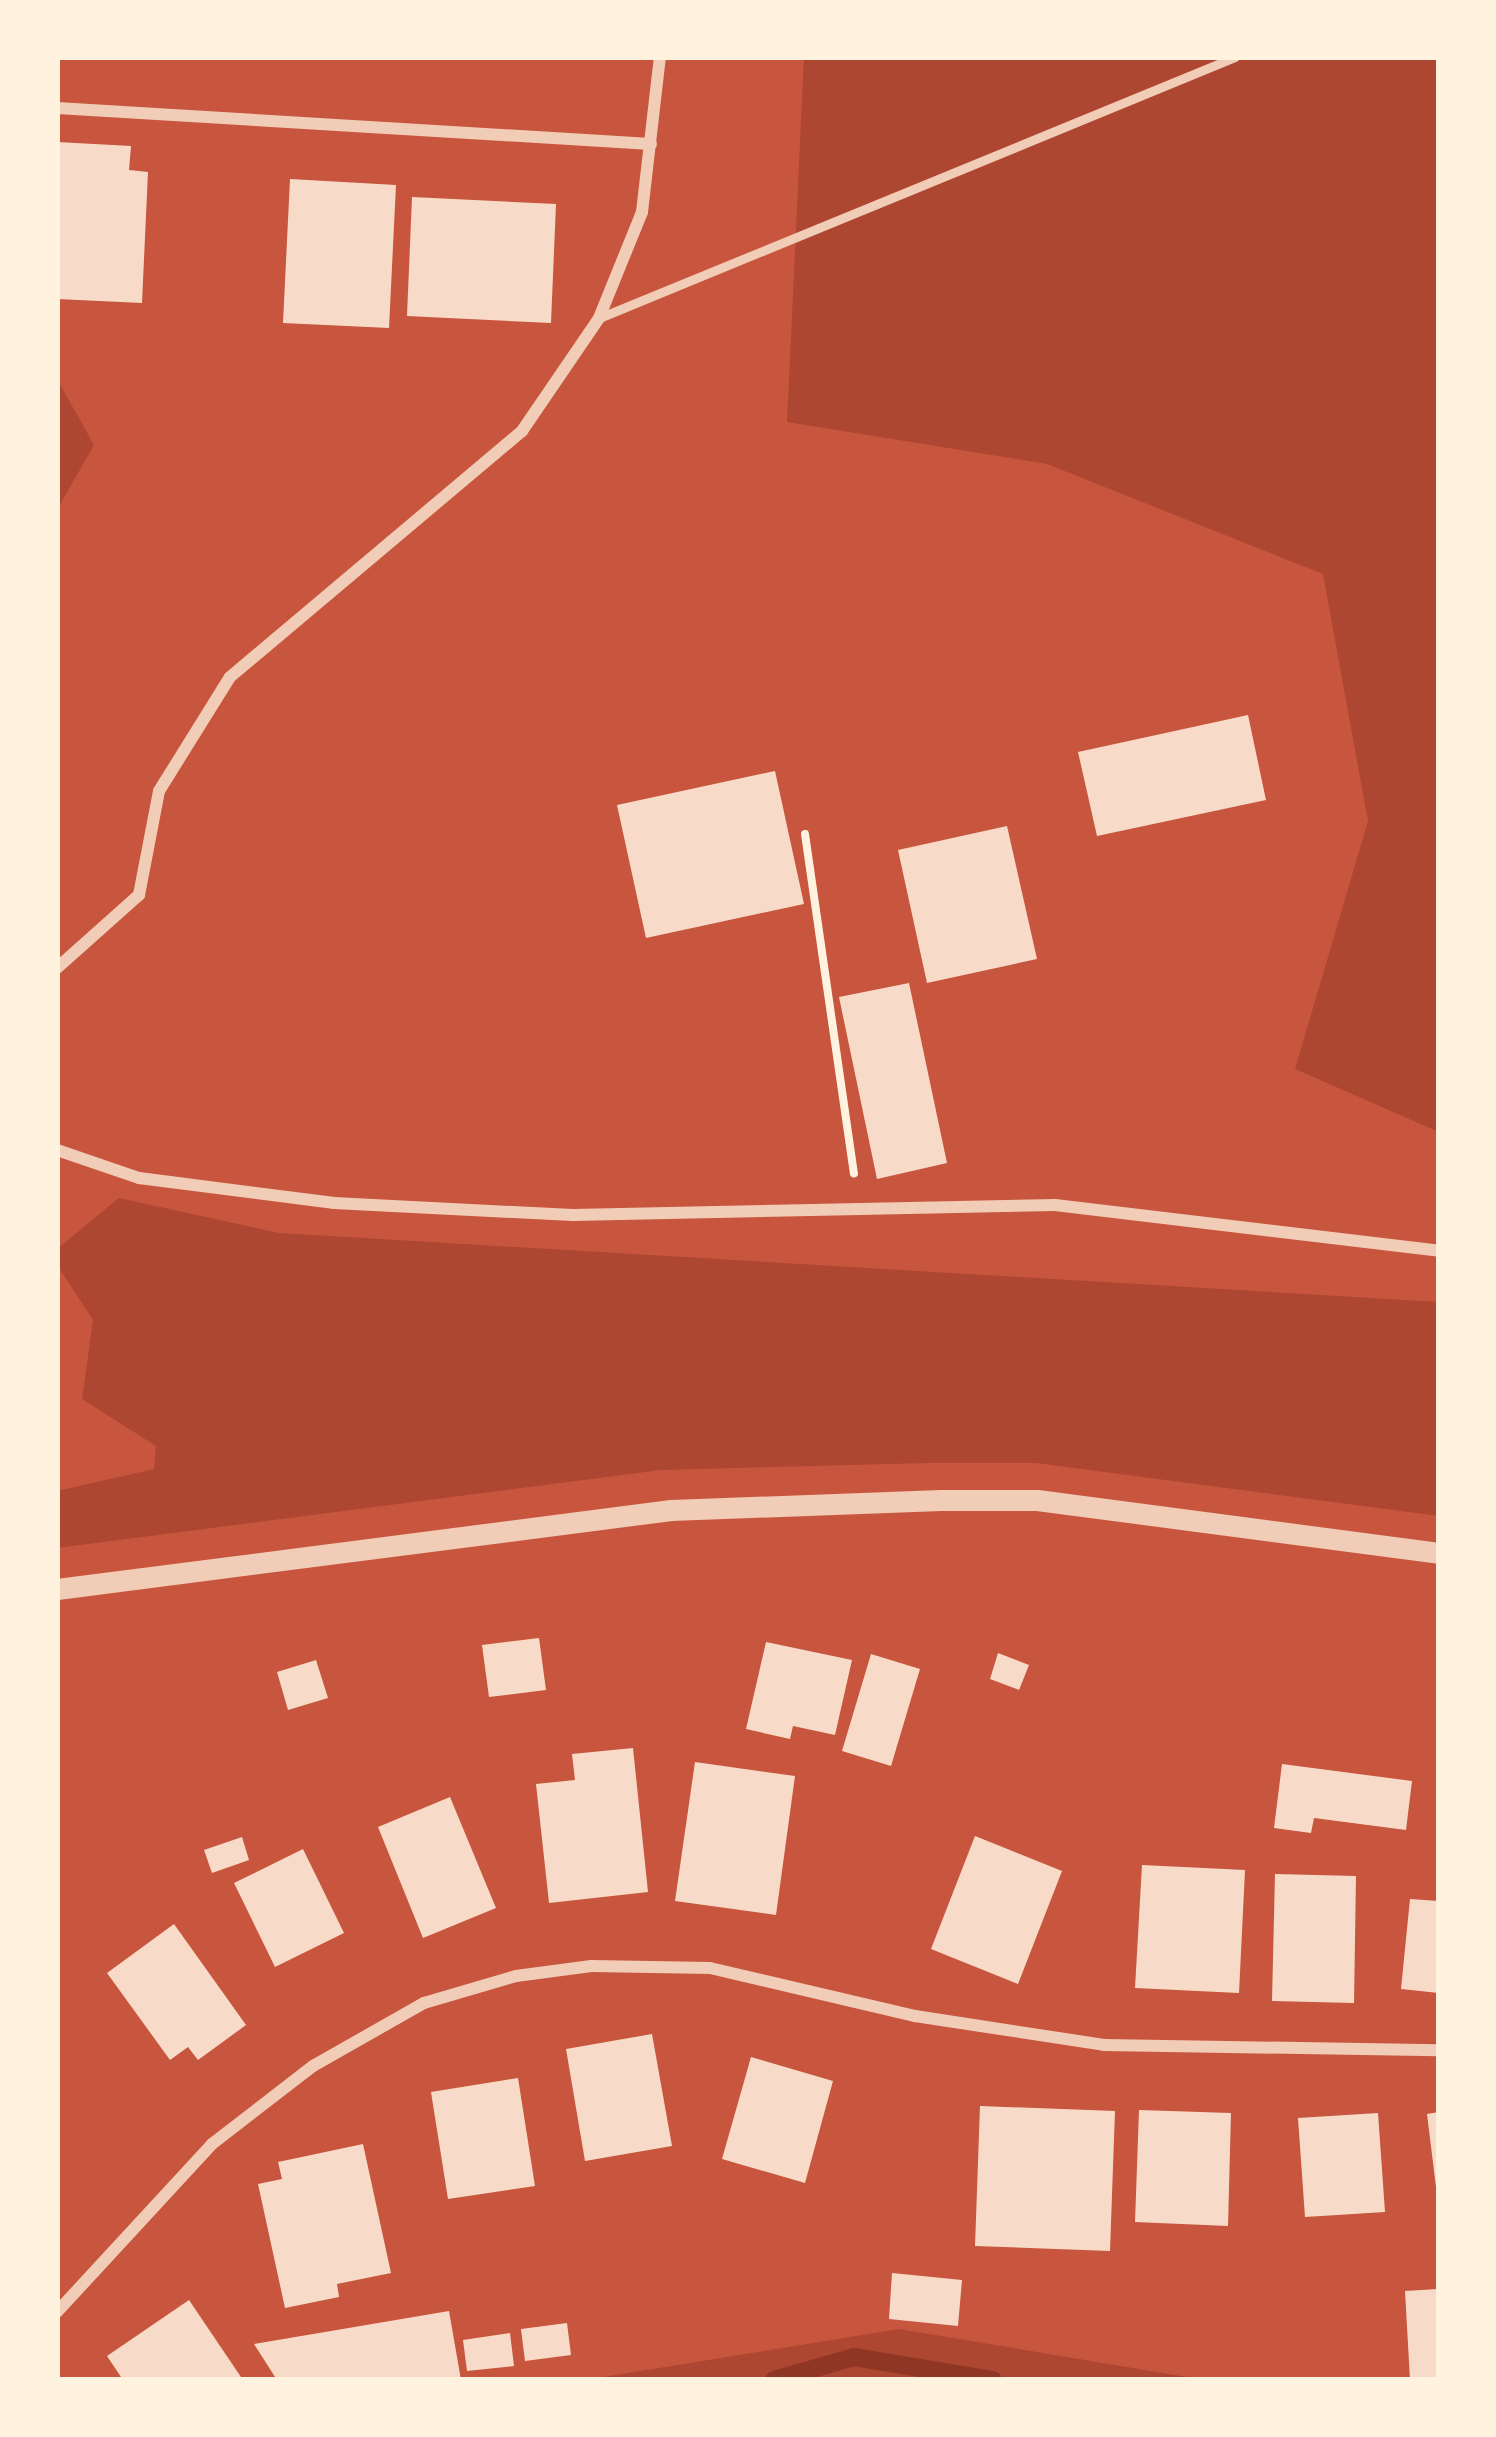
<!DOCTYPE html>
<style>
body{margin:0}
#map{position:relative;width:1496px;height:2437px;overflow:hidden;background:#c8553d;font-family:Lato,sans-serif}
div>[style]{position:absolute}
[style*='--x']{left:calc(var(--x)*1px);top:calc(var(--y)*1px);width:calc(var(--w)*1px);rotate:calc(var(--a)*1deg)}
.green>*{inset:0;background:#ae4732}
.stream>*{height:18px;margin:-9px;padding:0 9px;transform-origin:9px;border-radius:9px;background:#8f3625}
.building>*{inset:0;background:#f7dbc8}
.path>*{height:8px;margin:-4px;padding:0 4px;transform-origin:4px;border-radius:4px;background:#fff3e0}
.service>*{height:9px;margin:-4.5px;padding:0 4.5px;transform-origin:4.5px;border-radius:4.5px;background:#f1ccb7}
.minor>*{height:12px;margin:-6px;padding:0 6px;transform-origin:6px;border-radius:6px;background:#f1ccb7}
.tertiary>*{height:21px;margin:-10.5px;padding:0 10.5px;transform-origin:10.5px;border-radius:10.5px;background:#f1ccb7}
span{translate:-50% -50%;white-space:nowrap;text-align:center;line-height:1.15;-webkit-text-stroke:9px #fff3e0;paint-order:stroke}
.frame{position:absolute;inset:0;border:60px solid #fff3e0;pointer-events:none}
</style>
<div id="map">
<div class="green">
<i style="clip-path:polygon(804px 57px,1439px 57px,1439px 1132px,1295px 1069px,1368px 821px,1323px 574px,1047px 464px,787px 422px)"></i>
<i style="clip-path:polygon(57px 379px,94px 445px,57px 510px)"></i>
<i style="clip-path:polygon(119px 1198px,279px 1233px,1439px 1302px,1439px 1516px,1036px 1463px,929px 1463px,661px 1470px,57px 1548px,57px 1491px,154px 1469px,156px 1446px,82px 1399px,93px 1320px,57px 1265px,57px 1249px)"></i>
<i style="clip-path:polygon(899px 2329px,1205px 2380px,585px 2380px)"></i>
</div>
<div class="stream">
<i style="--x:774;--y:2380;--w:83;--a:-16"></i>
<i style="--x:854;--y:2357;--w:141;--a:9.4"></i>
</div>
<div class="building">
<i style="clip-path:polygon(57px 142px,131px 146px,129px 170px,148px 172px,142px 303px,57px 299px)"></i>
<i style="clip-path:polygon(290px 179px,396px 185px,389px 328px,283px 323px)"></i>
<i style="clip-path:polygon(412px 197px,556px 204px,551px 323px,407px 316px)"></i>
<i style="clip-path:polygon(1248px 715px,1266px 800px,1097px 836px,1078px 752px)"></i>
<i style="clip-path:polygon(775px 771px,804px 904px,646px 938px,617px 805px)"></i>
<i style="clip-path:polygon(1007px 826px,1037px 959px,927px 983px,898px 850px)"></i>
<i style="clip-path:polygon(909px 983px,947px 1163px,877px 1179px,839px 997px)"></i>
<i style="clip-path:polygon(539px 1638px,546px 1690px,489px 1697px,482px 1645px)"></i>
<i style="clip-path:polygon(766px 1642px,852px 1660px,835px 1735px,793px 1726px,790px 1739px,746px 1729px)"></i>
<i style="clip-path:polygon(998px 1653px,1029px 1665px,1019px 1690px,990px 1679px)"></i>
<i style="clip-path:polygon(871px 1654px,920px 1669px,891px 1766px,842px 1751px)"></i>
<i style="clip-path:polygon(316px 1660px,328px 1698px,288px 1710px,277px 1672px)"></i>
<i style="clip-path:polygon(633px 1748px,648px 1892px,549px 1903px,536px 1784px,575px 1780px,572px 1754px)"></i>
<i style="clip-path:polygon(695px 1762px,795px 1776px,776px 1915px,675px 1901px)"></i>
<i style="clip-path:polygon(1282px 1764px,1412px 1781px,1406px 1830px,1314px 1818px,1311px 1833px,1274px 1828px)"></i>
<i style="clip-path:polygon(450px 1797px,496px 1908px,423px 1938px,378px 1827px)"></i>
<i style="clip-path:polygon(975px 1836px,1062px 1871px,1018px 1984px,931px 1949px)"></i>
<i style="clip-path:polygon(242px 1837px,249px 1860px,212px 1873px,204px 1850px)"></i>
<i style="clip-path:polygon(303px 1849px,344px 1933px,275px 1967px,234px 1883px)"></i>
<i style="clip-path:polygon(1142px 1865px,1245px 1870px,1239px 1993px,1135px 1988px)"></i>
<i style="clip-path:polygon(1275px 1874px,1356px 1876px,1354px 2003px,1272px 2001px)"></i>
<i style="clip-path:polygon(1410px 1899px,1439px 1901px,1439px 1993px,1401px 1989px)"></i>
<i style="clip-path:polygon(174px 1924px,246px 2025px,198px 2060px,188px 2047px,170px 2060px,107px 1973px)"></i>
<i style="clip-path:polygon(652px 2034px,672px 2146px,585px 2161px,566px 2049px)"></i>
<i style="clip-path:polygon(751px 2057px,833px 2081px,805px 2183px,722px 2159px)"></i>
<i style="clip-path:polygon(518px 2078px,535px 2186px,448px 2199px,431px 2092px)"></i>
<i style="clip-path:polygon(980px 2106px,1115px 2111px,1110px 2251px,975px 2246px)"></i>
<i style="clip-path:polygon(1139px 2110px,1231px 2113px,1228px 2226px,1135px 2222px)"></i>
<i style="clip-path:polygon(1439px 2112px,1439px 2187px,1436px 2187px,1427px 2114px)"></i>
<i style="clip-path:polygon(1378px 2113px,1385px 2212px,1305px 2217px,1298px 2118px)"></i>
<i style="clip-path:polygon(363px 2144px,391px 2273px,337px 2284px,339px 2297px,285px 2308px,258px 2184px,282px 2179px,278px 2162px)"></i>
<i style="clip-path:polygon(892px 2273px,962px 2280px,958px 2326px,889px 2319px)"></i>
<i style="clip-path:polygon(1438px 2289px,1439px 2379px,1410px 2380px,1405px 2291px)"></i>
<i style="clip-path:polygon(189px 2300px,243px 2380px,123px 2380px,107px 2356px)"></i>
<i style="clip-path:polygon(449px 2311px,461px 2380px,277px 2380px,254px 2344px)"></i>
<i style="clip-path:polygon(567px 2323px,571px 2355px,525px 2361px,521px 2329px)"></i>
<i style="clip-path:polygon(510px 2333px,514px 2366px,467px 2371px,463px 2340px)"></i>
</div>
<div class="path">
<i style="--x:805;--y:834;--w:343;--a:81.8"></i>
</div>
<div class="service">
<i style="--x:599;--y:318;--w:687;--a:-22.31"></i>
</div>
<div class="minor">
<i style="--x:57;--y:108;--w:595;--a:3.47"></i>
<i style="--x:57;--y:968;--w:110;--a:-41.7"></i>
<i style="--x:139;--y:895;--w:106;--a:-79.1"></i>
<i style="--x:159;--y:791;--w:134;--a:-58.1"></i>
<i style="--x:230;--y:677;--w:382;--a:-40.1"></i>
<i style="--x:522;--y:431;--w:137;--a:-55.7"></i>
<i style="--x:599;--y:318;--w:114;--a:-67.9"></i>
<i style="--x:642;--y:212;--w:156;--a:-83.4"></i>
<i style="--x:57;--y:1150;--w:87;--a:18.9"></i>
<i style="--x:139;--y:1178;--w:197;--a:7.3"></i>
<i style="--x:334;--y:1203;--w:239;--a:2.9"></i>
<i style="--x:573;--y:1215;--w:482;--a:-1.2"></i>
<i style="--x:1055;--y:1205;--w:387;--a:6.8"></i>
<i style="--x:57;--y:2312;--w:229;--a:-47.3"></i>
<i style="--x:212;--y:2144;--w:128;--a:-37.7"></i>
<i style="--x:313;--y:2066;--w:128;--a:-29.6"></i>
<i style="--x:424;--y:2003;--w:96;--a:-16.4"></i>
<i style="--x:516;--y:1976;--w:76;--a:-7.6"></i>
<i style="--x:591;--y:1966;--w:119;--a:1"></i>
<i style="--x:710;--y:1968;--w:211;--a:13.2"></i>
<i style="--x:915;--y:2016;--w:191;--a:8.7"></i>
<i style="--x:1104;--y:2045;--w:335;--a:0.9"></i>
</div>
<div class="tertiary">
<i style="--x:57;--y:1589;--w:619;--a:-7.33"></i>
<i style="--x:671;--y:1510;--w:270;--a:-2.1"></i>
<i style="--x:941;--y:1500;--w:96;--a:0"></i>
<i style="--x:1037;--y:1500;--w:405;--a:7.5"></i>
</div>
<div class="frame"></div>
</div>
